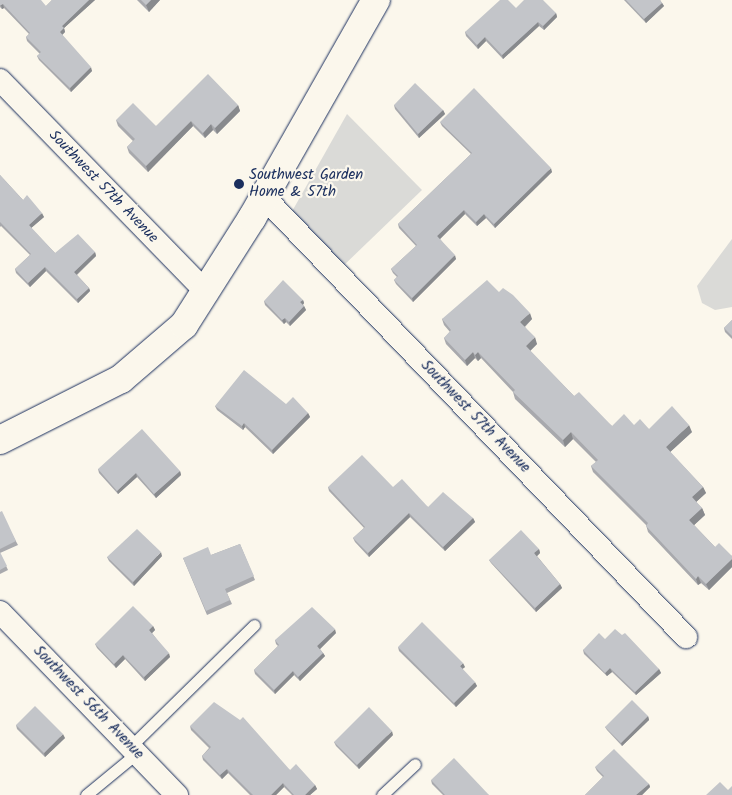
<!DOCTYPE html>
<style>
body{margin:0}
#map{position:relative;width:732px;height:795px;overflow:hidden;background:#fbf7ec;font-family:Kalam,sans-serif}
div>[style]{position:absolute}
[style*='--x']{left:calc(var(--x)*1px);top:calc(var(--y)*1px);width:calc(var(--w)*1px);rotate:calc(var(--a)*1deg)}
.green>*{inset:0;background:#dadad7}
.roads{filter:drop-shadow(0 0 1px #1b2f5e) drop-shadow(0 0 1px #1b2f5e)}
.lane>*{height:11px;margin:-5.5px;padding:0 5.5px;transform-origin:5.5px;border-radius:5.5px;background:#fbf7ec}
.street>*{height:22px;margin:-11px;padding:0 11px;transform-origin:11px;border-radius:11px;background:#fbf7ec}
.secondary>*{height:28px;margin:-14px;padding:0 14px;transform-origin:14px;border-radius:14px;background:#fbf7ec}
.wall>*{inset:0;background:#a8a9ad}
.shaded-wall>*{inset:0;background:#888a8d}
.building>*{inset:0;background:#c3c5c9}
.dots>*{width:14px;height:14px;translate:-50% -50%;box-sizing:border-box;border:2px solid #fbf7ec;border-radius:50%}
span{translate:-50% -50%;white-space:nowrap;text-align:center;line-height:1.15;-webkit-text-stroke:4.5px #fbf7ec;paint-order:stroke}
.poi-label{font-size:15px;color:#1b2f5e}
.left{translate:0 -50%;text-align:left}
.street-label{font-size:15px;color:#1b2f5e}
</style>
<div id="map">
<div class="green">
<i style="clip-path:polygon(347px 114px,422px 190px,341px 268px,290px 215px)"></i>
<i style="clip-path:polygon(732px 239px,732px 307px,715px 310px,702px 303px,697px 286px)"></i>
</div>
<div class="roads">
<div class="lane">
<i style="--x:130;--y:747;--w:174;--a:-44.5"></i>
<i style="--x:86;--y:795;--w:66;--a:-39.5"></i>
<i style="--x:382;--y:795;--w:45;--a:-43.2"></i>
</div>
<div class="street">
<i style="--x:0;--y:80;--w:297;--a:45.8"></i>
<i style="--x:264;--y:197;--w:610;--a:46.2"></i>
<i style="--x:0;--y:612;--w:255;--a:46"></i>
</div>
<div class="secondary">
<i style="--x:0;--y:440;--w:136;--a:-26.8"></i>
<i style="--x:121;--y:379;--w:83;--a:-40.6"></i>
<i style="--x:184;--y:325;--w:127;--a:-57.6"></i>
<i style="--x:252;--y:218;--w:251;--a:-60.4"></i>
</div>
</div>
<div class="wall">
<i style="clip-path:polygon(0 0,46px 6px,52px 0,95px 0,64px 28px,65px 32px,62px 35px,92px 71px,71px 92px,39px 60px,37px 56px,40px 54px,27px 41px,26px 37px,29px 34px,4px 8px,2px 9px,0 7px)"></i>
<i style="clip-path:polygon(137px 0,160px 0,149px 12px)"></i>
<i style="clip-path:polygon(624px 0,660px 0,664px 6px,646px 23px)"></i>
<i style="clip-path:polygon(516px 8px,556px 13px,557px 17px,544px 30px,539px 26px,503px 59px,486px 41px,478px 49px,466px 36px,465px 32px)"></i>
<i style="clip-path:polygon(238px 105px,240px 111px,217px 134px,213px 130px,205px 138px,193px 126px,148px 172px,129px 153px,127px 147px,133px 141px,118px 126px,116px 120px,156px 126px)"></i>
<i style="clip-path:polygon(394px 105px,443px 110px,445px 114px,419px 138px,395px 109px)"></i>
<i style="clip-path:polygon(440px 122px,552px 172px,495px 228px,486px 218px,477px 226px,465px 214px,440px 239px,456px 259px,413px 302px,396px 284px,394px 280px,397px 277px,393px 273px,391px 269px,416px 246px,399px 228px,398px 224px,471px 154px,442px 126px)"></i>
<i style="clip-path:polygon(0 175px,23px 200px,44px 217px,31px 228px,55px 253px,95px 252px,96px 256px,77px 275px,89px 288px,90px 291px,78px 303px,46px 271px,30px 287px,16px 273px,15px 269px,30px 255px,1px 226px,0 227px)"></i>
<i style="clip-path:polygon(499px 292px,532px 319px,525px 327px,537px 344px,530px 351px,574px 396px,612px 426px,634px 425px,649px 429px,692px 432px,670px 452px,703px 487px,706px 493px,696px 502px,702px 508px,705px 515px,694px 525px,715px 547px,732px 556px,732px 567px,709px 590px,701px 583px,698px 585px,648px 532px,646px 525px,593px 472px,591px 466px,596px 462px,573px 439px,565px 447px,515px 399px,513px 392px,481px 358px,478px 361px,475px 358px,467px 366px,446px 344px,444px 338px,450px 332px,444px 325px,442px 319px)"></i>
<i style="clip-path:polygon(303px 300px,304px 303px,303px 305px,304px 306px,306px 310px,290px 326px,286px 322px,284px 324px,265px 305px,264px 301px)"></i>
<i style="clip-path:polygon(732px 320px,732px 339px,725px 332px,724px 328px)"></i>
<i style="clip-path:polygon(286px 404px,308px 413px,310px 417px,273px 454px,245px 427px,243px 430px,217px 410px,215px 406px)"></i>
<i style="clip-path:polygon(98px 469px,180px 471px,181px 475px,156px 498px,137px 477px,118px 494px,99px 473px)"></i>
<i style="clip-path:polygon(328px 487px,393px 487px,428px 507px,473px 518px,475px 522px,445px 551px,410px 517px,369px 557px,355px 542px,353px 538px,364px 528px,329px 491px)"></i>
<i style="clip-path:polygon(0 512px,18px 545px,0 553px,8px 570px,0 574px)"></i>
<i style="clip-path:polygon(240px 544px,255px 580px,227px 593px,232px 604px,207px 615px,183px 558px,211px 555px)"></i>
<i style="clip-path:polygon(539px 549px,540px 553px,537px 556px,560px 584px,562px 588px,536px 612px,491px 563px,489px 560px)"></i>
<i style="clip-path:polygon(162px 556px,134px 586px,109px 561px,107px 557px)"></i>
<i style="clip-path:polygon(153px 626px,155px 630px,152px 633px,170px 657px,145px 681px,125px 659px,116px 668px,97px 648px,95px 644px)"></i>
<i style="clip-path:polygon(336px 633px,320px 649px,323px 653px,325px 656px,300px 681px,294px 675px,275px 694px,255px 674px,254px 670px,278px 646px,276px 644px,275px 640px)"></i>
<i style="clip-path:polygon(605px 639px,659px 669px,661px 673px,636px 695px,612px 672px,607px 676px,584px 654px,583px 650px)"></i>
<i style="clip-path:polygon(398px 647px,465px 667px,462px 669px,477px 686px,456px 707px,399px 651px)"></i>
<i style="clip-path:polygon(648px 716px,649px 720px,622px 746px,607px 730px,605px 727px)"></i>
<i style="clip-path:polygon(16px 725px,65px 738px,45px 757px,17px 729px)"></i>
<i style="clip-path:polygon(190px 726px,290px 770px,315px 785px,317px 789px,310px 795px,292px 795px,284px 787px,276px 795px,250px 795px,228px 773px,222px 779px,203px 760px,202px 756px,209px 748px,191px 730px)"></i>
<i style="clip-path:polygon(393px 735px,359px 769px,336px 746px,334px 742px)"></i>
<i style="clip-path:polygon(595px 767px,649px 784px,650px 787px,642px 795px,585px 795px,603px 777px,597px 771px)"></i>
<i style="clip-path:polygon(431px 780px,489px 795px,443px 795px,432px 784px)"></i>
</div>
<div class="shaded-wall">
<i style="clip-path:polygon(89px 0,95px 0,64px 28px,65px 32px,61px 36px,60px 32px,62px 26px)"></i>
<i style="clip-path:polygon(151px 0,160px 0,149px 12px,146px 5px)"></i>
<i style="clip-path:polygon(662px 3px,664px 6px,646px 23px,644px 19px)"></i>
<i style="clip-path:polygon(3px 4px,4px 8px,2px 9px,1px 5px)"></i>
<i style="clip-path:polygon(556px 13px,557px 17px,544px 30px,543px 26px)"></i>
<i style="clip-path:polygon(538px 22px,539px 26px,503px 59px,502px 55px)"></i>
<i style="clip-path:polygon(485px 37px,486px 41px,478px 49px,477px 45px)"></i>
<i style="clip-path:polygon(91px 67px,92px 71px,71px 92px,70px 88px)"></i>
<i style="clip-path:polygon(238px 105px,240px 111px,217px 134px,215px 128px)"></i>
<i style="clip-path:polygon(443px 110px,445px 114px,419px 138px,418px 134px)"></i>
<i style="clip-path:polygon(191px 121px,193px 126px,148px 172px,146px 166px)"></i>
<i style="clip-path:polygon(211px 124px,213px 130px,205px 138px,203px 133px)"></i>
<i style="clip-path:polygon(551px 168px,552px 172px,495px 228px,494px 224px)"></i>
<i style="clip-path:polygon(464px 210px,465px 214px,439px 240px,437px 236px)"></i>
<i style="clip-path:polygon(42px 213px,44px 217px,30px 229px,29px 225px)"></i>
<i style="clip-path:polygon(484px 214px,486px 218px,477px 226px,476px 222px)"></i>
<i style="clip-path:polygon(95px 252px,96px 256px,75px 276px,74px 272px)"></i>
<i style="clip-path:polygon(455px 255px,456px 259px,413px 302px,412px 298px)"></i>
<i style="clip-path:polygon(45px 267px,46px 271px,30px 287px,28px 283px)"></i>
<i style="clip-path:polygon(89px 288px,90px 291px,78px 303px,77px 299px)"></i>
<i style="clip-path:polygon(303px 300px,304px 303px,302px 306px,300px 302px)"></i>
<i style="clip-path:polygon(304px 306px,306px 310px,290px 326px,289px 322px)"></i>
<i style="clip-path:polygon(530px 313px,532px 319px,523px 328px,520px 322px)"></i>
<i style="clip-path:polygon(285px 318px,286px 322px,284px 324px,282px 320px)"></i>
<i style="clip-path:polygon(535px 337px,537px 344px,528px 353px,526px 346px)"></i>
<i style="clip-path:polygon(473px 352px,475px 358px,467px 366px,465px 360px)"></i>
<i style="clip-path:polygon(478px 352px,481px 358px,478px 361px,475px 355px)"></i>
<i style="clip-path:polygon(308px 413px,310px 417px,273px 454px,272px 450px)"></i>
<i style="clip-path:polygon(244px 423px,245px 427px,243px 430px,242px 426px)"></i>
<i style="clip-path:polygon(689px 425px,692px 432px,668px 454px,666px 447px)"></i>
<i style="clip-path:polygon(571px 432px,573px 439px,565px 447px,563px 440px)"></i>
<i style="clip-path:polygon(180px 471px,181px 475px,156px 498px,154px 494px)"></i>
<i style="clip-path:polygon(136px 473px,137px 477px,118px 494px,117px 491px)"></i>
<i style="clip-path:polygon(703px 487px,706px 493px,694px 504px,692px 497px)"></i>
<i style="clip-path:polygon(702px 508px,705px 515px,692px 527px,689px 520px)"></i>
<i style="clip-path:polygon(409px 513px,410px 517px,369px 557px,368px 553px)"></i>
<i style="clip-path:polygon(473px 518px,475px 522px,445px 551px,443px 547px)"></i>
<i style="clip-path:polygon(539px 549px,540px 553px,536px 557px,534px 553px)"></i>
<i style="clip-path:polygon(161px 552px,162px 556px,134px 586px,133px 582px)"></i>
<i style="clip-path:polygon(732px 559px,732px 567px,709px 590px,706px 584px)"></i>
<i style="clip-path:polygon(698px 576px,701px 583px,698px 585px,696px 579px)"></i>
<i style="clip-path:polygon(560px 584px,562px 588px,536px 612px,535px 608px)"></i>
<i style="clip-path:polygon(153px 626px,155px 630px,151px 634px,149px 630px)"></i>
<i style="clip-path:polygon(335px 629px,336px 633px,319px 650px,317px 646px)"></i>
<i style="clip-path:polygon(169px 653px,170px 657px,145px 681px,144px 677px)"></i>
<i style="clip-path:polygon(323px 653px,325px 656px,300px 681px,298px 677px)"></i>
<i style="clip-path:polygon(123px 655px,125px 659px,116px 668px,114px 664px)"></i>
<i style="clip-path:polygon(463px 663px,465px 667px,461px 670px,460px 666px)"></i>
<i style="clip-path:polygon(610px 668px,612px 672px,607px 676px,605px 673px)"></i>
<i style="clip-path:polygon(659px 669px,661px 673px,636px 695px,635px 692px)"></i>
<i style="clip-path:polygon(293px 671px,294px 675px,275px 694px,274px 690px)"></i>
<i style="clip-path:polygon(475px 682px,477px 686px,456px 707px,454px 703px)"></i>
<i style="clip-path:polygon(648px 716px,649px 720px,622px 746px,621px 743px)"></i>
<i style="clip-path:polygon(392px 731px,393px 735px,359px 769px,357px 765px)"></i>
<i style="clip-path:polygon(63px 734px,65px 738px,45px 757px,44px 753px)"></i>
<i style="clip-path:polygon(227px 769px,228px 773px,222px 779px,220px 775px)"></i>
<i style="clip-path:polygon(283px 783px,284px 787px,276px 795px,271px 795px)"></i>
<i style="clip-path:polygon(649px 784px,650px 787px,642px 795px,636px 795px)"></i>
<i style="clip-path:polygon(315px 785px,317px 789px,310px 795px,305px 795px)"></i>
</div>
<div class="building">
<i style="clip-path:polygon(0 0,41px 0,46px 6px,52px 0,89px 0,62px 26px,64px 28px,60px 32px,91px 67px,70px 88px,37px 56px,41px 52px,26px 37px,30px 33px,3px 4px,1px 5px,0 5px)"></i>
<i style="clip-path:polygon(141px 0,151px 0,146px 5px)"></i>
<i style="clip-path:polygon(500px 0,508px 0,516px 8px,524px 0,543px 0,556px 13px,543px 26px,538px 22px,502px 55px,485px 37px,477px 45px,465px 32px)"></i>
<i style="clip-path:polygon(626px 0,660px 0,662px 3px,644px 19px)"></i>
<i style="clip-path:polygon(208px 74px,238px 105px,215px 128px,211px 124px,203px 133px,191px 121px,146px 166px,127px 147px,135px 139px,116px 120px,133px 103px,156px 126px)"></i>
<i style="clip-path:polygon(415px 83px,443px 110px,418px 134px,394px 105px)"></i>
<i style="clip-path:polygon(474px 88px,551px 168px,494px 224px,484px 214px,476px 222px,464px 210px,437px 236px,455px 255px,412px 298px,394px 280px,398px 276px,391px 269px,417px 245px,398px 224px,472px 153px,440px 122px)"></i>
<i style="clip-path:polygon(0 175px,23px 200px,27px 195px,42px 213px,29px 225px,55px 253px,78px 234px,95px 252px,74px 272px,89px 288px,77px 299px,45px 267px,28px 283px,15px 269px,31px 254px,0 222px)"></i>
<i style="clip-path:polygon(283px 280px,303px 300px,300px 302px,304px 306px,289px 322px,285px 318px,282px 320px,264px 301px)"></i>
<i style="clip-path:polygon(487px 280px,499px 292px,503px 288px,513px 295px,530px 313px,520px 322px,535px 337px,526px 346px,574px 396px,579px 392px,612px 426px,624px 414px,634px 425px,640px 419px,649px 429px,672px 406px,689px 425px,666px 447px,703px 487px,692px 497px,702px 508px,689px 520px,715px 547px,719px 543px,732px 556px,732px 559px,706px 584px,698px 576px,696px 579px,646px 526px,648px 523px,591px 466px,598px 460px,571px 432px,563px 440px,513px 392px,515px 390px,478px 352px,475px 355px,473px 352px,465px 360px,444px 338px,451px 330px,442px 319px)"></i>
<i style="clip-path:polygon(732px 320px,732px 336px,724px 328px)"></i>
<i style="clip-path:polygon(244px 370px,286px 404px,293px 397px,308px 413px,272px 450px,244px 423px,242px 426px,215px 406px)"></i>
<i style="clip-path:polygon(142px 429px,180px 471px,154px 494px,136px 473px,117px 491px,98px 469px)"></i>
<i style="clip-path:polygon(362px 455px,393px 487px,402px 479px,428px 507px,443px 492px,473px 518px,443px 547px,409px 513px,368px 553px,353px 538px,365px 527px,328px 487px)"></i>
<i style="clip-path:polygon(2px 511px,16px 541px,0 549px,0 512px)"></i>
<i style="clip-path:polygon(137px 529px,161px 552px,133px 582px,107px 557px)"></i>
<i style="clip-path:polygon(521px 530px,539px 549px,534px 553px,560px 584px,535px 608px,489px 560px)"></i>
<i style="clip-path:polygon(240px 544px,254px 576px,225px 589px,230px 600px,206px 611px,183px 558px,208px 547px,211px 555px)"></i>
<i style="clip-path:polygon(0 552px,7px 566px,0 570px)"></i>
<i style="clip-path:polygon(133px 606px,153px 626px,149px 630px,169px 653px,144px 677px,123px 655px,114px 664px,95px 644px)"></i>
<i style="clip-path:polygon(312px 607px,335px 629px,317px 646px,323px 653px,298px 677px,293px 671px,274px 690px,254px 670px,279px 645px,275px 640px)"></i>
<i style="clip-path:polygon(422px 622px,463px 663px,460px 666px,475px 682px,454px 703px,398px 647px)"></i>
<i style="clip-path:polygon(615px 629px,622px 635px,625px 633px,659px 669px,635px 692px,610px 668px,605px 673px,583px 650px,599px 633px,605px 639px)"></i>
<i style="clip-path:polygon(632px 700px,648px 716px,621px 743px,605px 727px)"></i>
<i style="clip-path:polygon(214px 702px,240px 720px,243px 717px,290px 770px,296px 764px,315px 785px,305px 795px,294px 795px,283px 783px,271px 795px,253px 795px,227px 769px,220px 775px,202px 756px,211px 747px,190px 726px)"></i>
<i style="clip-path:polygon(35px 706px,63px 734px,44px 753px,16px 725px)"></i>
<i style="clip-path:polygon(369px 707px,392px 731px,357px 765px,334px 742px)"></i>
<i style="clip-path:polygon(614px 749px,649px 784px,636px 795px,585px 795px,604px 776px,595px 767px)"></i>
<i style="clip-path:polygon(454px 758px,489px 795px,445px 795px,431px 780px)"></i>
<i style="clip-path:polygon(720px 782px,728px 790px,732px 786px,732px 795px,706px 795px)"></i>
</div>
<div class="dots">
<i style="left:239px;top:184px;background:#1b2f5e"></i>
</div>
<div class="poi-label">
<span class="left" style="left:249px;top:184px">Southwest Garden<br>Home &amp; 57th</span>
</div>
<div class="street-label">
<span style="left:103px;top:187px;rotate:46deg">Southwest 57th Avenue</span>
<span style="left:475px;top:417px;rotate:46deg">Southwest 57th Avenue</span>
<span style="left:88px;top:703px;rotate:46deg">Southwest 56th Avenue</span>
</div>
</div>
